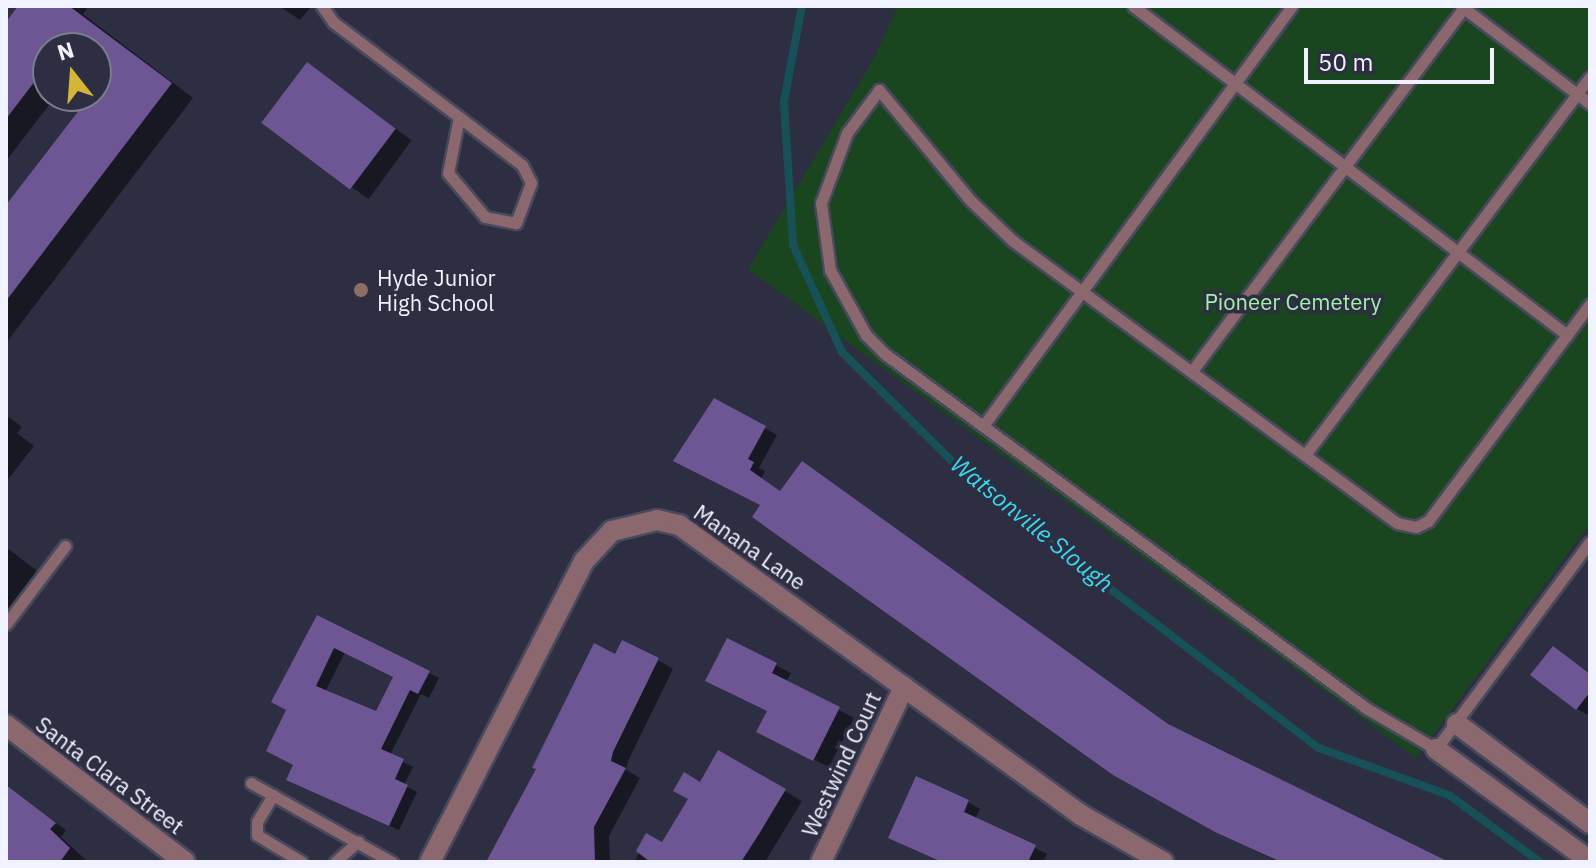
<!DOCTYPE html>
<style>
body{margin:0}
#map{position:relative;width:1596px;height:868px;overflow:hidden;background:#2d2e41;font-family:"IBM Plex Sans",sans-serif}
div>[style]{position:absolute}
[style*='--x']{left:calc(var(--x)*1px);top:calc(var(--y)*1px);width:calc(var(--w)*1px);rotate:calc(var(--a)*1deg)}
.green>*{inset:0;background:#19461e}
.shadow>*{inset:0;background:#0007;transform-origin:0 0}
.stream>*{height:8px;margin:-4px;padding:0 4px;transform-origin:4px;border-radius:4px;background:#165158}
.building>*{inset:0;background:#6c5694;transform-origin:0 0}
.roads{filter:drop-shadow(2px 0 #48495c) drop-shadow(-2px 0 #48495c) drop-shadow(0 2px #48495c) drop-shadow(0 -2px #48495c)}
.lane>*{height:11px;margin:-5.5px;padding:0 5.5px;transform-origin:5.5px;border-radius:5.5px;background:#8b686e}
.street>*{height:20px;margin:-10px;padding:0 10px;transform-origin:10px;border-radius:10px;background:#8b686e}
.dots>*{width:22px;height:22px;translate:-50% -50%;box-sizing:border-box;border:4px solid #2d2e41;border-radius:50%}
span{translate:-50% -50%;white-space:nowrap;text-align:center;line-height:1.15;-webkit-text-stroke:7px #2d2e41;paint-order:stroke}
.poi-label{font-size:22px;color:#f1f2ff}
.left{translate:0 -50%;text-align:left}
.park-label{font-size:22px;color:#a2f2a6}
.street-label{font-size:22px;color:#f1f2ff}
.water-label{font-size:24px;color:#35daec;font-style:italic}
.frame{position:absolute;inset:0;border:8px solid #f1f2ff;pointer-events:none}
.north{position:absolute;left:32px;top:32px;width:80px;height:80px;box-sizing:border-box;background:#2d2e41;border:2px solid #7b7c8d;border-radius:50%;rotate:343deg;font-size:22px;font-weight:700;line-height:32px;text-align:center;color:#f1f2ff}
.north::after{content:'';display:block;margin:auto;width:28px;height:36px;background:#d3b635;clip-path:polygon(50% 0,100% 100%,50% 72%,0 100%)}
.scale{position:absolute;left:1304px;top:48px;width:190px;height:36px;box-sizing:border-box;border:4px solid #f1f2ff;border-top:0;padding-left:10px;font-size:24px;line-height:28px;white-space:nowrap;color:#f1f2ff;-webkit-text-stroke:6px #2d2e41;paint-order:stroke}
</style>
<div id="map">
<div class="green">
<i style="clip-path:polygon(898px 6px,1590px 6px,1590px 524px,1416px 758px,748px 269px,873px 60px)"></i>
</div>
<div class="shadow">
<i style="clip-path:polygon(20px 6px,89px 6px,83px 14px,193px 98px,6px 343px,6px 208px,114px 68px,96px 55px,96px 48px,48px 48px,48px 96px,56px 96px,6px 161px,6px 25px)"></i>
<i style="clip-path:polygon(279px 6px,312px 6px,300px 20px)"></i>
<i style="left:308px;top:65px;width:128px;height:73px;rotate:36deg"></i>
<i style="clip-path:polygon(715px 401px,777px 435px,759px 468px,765px 471px,761px 479px,781px 492px,1175px 730px,1445px 862px,1279px 862px,1229px 838px,763px 505px)"></i>
<i style="clip-path:polygon(6px 415px,22px 427px,17px 433px,34px 446px,6px 482px)"></i>
<i style="clip-path:polygon(6px 547px,37px 571px,6px 613px)"></i>
<i style="clip-path:polygon(evenodd,318px 617px,439px 678px,429px 698px,421px 694px,390px 755px,413px 767px,404px 785px,417px 792px,399px 830px,298px 785px,288px 709px,318px 617px,345px 652px,396px 677px,377px 714px,325px 692px,345px 652px)"></i>
<i style="clip-path:polygon(727px 640px,791px 673px,786px 682px,854px 718px,829px 767px,774px 740px,769px 711px)"></i>
<i style="clip-path:polygon(1554px 648px,1590px 674px,1588px 715px,1577px 709px)"></i>
<i style="clip-path:polygon(658px 660px,673px 669px,628px 761px,626px 770px,640px 778px,609px 836px,610px 862px,488px 862px)"></i>
<i style="clip-path:polygon(719px 752px,802px 801px,765px 862px,635px 862px,647px 835px,663px 845px)"></i>
<i style="clip-path:polygon(9px 789px,66px 830px,61px 837px,88px 862px,6px 862px)"></i>
<i style="clip-path:polygon(968px 802px,980px 809px,975px 819px,1047px 854px,1043px 862px,943px 862px)"></i>
</div>
<div class="stream">
<i style="--x:802;--y:6;--w:97;--a:100.7"></i>
<i style="--x:784;--y:101;--w:144;--a:86.4"></i>
<i style="--x:793;--y:245;--w:118;--a:65.4"></i>
<i style="--x:842;--y:352;--w:196;--a:44.8"></i>
<i style="--x:981;--y:490;--w:425;--a:37.4"></i>
<i style="--x:1319;--y:748;--w:138;--a:19.9"></i>
<i style="--x:1449;--y:795;--w:113;--a:36.4"></i>
</div>
<div class="building">
<i style="clip-path:polygon(18px 6px,69px 6px,172px 83px,6px 301px,6px 205px,90px 96px,96px 96px,111px 69px,96px 57px,96px 48px,84px 48px,69px 37px,61px 48px,48px 48px,48px 64px,6px 119px,6px 22px)"></i>
<i style="left:307px;top:62px;width:111px;height:76px;rotate:37deg"></i>
<i style="clip-path:polygon(714px 398px,766px 426px,748px 459px,754px 462px,750px 470px,780px 491px,802px 461px,1168px 724px,1449px 862px,1281px 862px,1215px 832px,1113px 775px,752px 517px,760px 505px,673px 461px)"></i>
<i style="clip-path:polygon(evenodd,317px 615px,430px 671px,418px 694px,410px 690px,381px 749px,404px 759px,395px 779px,408px 785px,389px 826px,286px 780px,293px 765px,266px 751px,286px 710px,271px 702px,317px 615px,334px 648px,393px 677px,376px 711px,316px 686px,334px 648px)"></i>
<i style="clip-path:polygon(727px 638px,777px 663px,772px 673px,840px 707px,813px 761px,756px 732px,767px 711px,705px 681px)"></i>
<i style="clip-path:polygon(622px 640px,659px 658px,613px 752px,611px 761px,626px 768px,594px 827px,595px 862px,486px 862px,536px 769px,532px 768px,594px 643px,615px 654px)"></i>
<i style="clip-path:polygon(1553px 646px,1590px 674px,1590px 692px,1576px 710px,1530px 675px)"></i>
<i style="clip-path:polygon(718px 750px,786px 789px,759px 834px,741px 862px,650px 862px,636px 851px,646px 833px,662px 842px,688px 799px,673px 791px,684px 772px,700px 782px)"></i>
<i style="clip-path:polygon(916px 776px,969px 800px,964px 812px,1036px 845px,1028px 862px,942px 862px,888px 838px)"></i>
<i style="clip-path:polygon(6px 785px,56px 823px,50px 829px,70px 848px,60px 862px,6px 862px)"></i>
</div>
<div class="roads">
<div class="lane">
<i style="--x:322;--y:6;--w:19;--a:55"></i>
<i style="--x:333;--y:22;--w:158;--a:37"></i>
<i style="--x:459;--y:117;--w:79;--a:37.3"></i>
<i style="--x:522;--y:165;--w:20;--a:63"></i>
<i style="--x:531;--y:183;--w:43;--a:110.6"></i>
<i style="--x:516;--y:223;--w:32;--a:-169"></i>
<i style="--x:485;--y:217;--w:57;--a:-130.1"></i>
<i style="--x:448;--y:173;--w:57;--a:-78.9"></i>
<i style="--x:1133;--y:6;--w:545;--a:37.16"></i>
<i style="--x:1461;--y:6;--w:162;--a:37.2"></i>
<i style="--x:1590;--y:304;--w:271;--a:126.7"></i>
<i style="--x:1428;--y:521;--w:13;--a:153"></i>
<i style="--x:1416;--y:527;--w:19;--a:-168"></i>
<i style="--x:1397;--y:523;--w:476;--a:-143.7"></i>
<i style="--x:1013;--y:241;--w:59;--a:-136.4"></i>
<i style="--x:970;--y:200;--w:143;--a:-129.6"></i>
<i style="--x:879;--y:90;--w:54;--a:126.7"></i>
<i style="--x:847;--y:133;--w:75;--a:110.4"></i>
<i style="--x:821;--y:203;--w:68;--a:82.3"></i>
<i style="--x:830;--y:270;--w:74;--a:61"></i>
<i style="--x:866;--y:335;--w:27;--a:45"></i>
<i style="--x:885;--y:354;--w:597;--a:36.35"></i>
<i style="--x:1366;--y:708;--w:81;--a:30.4"></i>
<i style="--x:1436;--y:749;--w:258;--a:-53.4"></i>
<i style="--x:1192;--y:371;--w:456;--a:-53.2"></i>
<i style="--x:983;--y:426;--w:521;--a:-53.66"></i>
<i style="--x:1305;--y:455;--w:473;--a:-53"></i>
<i style="--x:6;--y:624;--w:98;--a:-52.9"></i>
<i style="--x:251;--y:783;--w:162;--a:29.3"></i>
<i style="--x:273;--y:795;--w:31;--a:121"></i>
<i style="--x:257;--y:822;--w:13;--a:90"></i>
<i style="--x:257;--y:835;--w:52;--a:31"></i>
<i style="--x:335;--y:862;--w:31;--a:-42"></i>
</div>
<div class="street">
<i style="--x:1457;--y:724;--w:166;--a:36.7"></i>
<i style="--x:6;--y:725;--w:225;--a:37.4"></i>
<i style="--x:1436;--y:749;--w:190;--a:36"></i>
<i style="--x:430;--y:862;--w:338;--a:-62.9"></i>
<i style="--x:584;--y:561;--w:41;--a:-47"></i>
<i style="--x:612;--y:531;--w:46;--a:-13.7"></i>
<i style="--x:657;--y:520;--w:23;--a:13"></i>
<i style="--x:679;--y:525;--w:496;--a:35.8"></i>
<i style="--x:1081;--y:815;--w:95;--a:29.8"></i>
<i style="--x:821;--y:862;--w:194;--a:-64.6"></i>
</div>
</div>
<div class="dots">
<i style="left:361px;top:290px;background:#8d6e63"></i>
</div>
<div class="poi-label">
<span class="left" style="left:377px;top:290px">Hyde Junior<br>High School</span>
</div>
<div class="park-label">
<span style="left:1293px;top:302px">Pioneer Cemetery</span>
</div>
<div class="street-label">
<span style="left:750px;top:547px;rotate:35deg">Manana Lane</span>
<span style="left:841px;top:764px;rotate:-65deg">Westwind Court</span>
<span style="left:110px;top:775px;rotate:37deg">Santa Clara Street</span>
</div>
<div class="water-label">
<span style="left:1032px;top:524px;rotate:39deg">Watsonville Slough</span>
</div>
<div class="frame"></div>
<div class="north">N</div>
<div class="scale">50 m</div>
</div>
